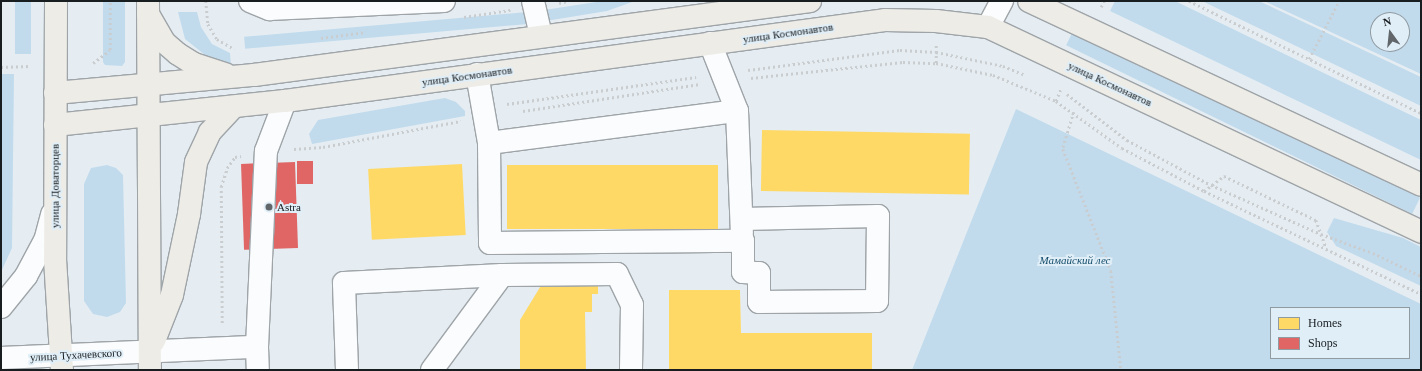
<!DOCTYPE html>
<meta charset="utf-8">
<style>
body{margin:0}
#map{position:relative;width:1422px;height:371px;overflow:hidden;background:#e5edf2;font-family:"Times New Roman",serif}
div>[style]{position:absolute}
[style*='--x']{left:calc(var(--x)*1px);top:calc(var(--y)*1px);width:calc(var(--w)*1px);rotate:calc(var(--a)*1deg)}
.green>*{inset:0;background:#c1dbed;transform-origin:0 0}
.homes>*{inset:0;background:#ffd966;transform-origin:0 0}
.shops>*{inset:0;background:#e06666;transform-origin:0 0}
.path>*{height:2.5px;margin-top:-1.25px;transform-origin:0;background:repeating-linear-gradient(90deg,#cacdcf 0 2px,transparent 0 5px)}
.roads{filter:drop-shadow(1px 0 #9ea4a8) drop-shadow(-1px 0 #9ea4a8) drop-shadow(0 1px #9ea4a8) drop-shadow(0 -1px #9ea4a8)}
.minor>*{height:22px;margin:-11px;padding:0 11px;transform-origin:11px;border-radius:11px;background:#fbfcfd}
.major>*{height:22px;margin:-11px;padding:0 11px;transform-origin:11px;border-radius:11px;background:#eeece7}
.dots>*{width:11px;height:11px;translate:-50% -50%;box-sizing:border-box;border:2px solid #e0eef7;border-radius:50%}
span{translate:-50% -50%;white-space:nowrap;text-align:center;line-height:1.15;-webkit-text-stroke:4px #e0eef7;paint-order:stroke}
.street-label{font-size:11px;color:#181d20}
.poi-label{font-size:11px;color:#181d20}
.left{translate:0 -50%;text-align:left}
.park-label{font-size:11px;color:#134c6b;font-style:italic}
.frame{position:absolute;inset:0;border:2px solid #181d20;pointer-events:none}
.legend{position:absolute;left:1270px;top:307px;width:140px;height:52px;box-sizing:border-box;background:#e0eef7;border:1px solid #909aa1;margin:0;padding:5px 7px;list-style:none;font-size:12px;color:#181d20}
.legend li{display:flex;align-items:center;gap:8px;height:20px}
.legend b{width:20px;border:1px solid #909aa1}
.north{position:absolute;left:1370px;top:12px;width:40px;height:40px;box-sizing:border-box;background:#e0eef7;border:1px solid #909aa1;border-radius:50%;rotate:345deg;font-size:11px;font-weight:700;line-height:16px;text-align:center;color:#181d20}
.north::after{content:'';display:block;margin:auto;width:14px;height:18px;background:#60666a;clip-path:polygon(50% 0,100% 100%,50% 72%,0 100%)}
</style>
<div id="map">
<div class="green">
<i style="left:15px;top:1px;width:16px;height:53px"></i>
<i style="clip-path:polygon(103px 1px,125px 1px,125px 62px,122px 66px,105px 65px,103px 62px)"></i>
<i style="clip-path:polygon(603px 1px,635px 1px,607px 11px,546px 21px,544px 10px)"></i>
<i style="clip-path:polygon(1115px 1px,1175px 1px,1421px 120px,1421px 160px,1110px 11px)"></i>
<i style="clip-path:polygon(1202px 1px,1259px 1px,1421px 77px,1421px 106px)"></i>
<i style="clip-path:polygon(evenodd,1264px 1px,1421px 1px,1421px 74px,1264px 1px,1378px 20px,1402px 20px,1402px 44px,1378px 44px,1378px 20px)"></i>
<i style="clip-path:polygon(178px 12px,197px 12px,201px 27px,212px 44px,230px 53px,231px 66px,215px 63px,185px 39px)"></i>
<i style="left:527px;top:12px;width:12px;height:284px;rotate:85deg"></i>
<i style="left:1074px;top:29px;width:385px;height:18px;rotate:26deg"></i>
<i style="clip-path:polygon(1px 74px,14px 74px,12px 248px,1px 272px)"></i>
<i style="clip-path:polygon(445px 98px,456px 102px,465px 111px,465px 116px,312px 144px,309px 134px,318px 120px)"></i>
<i style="clip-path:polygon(evenodd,1016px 109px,1421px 304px,1421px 370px,912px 370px,1016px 109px,1271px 308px,1409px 308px,1409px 358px,1271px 358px,1271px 308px)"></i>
<i style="clip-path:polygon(107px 165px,116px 168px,123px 175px,126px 303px,120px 312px,107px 317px,93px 314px,84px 301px,84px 184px,91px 168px)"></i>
<i style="clip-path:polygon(1334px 218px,1403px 238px,1421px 247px,1421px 286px,1336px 246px,1327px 232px)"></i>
</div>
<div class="homes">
<i style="left:762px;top:130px;width:208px;height:61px;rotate:1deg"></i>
<i style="left:462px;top:164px;width:71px;height:94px;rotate:87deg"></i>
<i style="left:718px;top:165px;width:64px;height:211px;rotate:90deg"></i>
<i style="clip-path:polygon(598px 283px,598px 294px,592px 294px,592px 312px,585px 312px,586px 370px,520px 370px,520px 320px,542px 284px)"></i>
<i style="clip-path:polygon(669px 290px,740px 290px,741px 333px,872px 333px,872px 370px,669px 370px)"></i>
</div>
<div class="shops">
<i style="left:297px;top:161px;width:16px;height:23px"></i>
<i style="left:295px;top:162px;width:86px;height:54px;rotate:88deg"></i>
</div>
<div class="path">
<i style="--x:172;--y:1;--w:36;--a:0"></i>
<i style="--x:206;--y:1;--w:23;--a:85"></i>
<i style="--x:208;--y:24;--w:17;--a:59"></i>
<i style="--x:217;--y:39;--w:20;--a:30"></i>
<i style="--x:1189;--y:1;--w:258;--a:25.8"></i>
<i style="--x:559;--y:3;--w:9;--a:-13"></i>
<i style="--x:1101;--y:7;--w:7;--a:-63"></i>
<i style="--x:464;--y:17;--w:47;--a:-8.7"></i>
<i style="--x:321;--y:38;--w:45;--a:-7.6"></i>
<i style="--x:1309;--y:59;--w:65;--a:-62.7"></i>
<i style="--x:93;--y:63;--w:21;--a:-37"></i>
<i style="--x:110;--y:50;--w:49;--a:-90"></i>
<i style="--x:936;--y:63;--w:18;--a:-90"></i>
<i style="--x:1;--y:67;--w:29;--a:-2"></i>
<i style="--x:748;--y:70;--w:153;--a:-7.5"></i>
<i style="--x:900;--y:50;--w:36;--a:3"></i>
<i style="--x:936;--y:52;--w:68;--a:11.8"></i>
<i style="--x:1003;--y:66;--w:24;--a:22"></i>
<i style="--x:751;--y:78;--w:153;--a:-6"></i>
<i style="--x:903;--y:62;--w:33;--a:2"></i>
<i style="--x:936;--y:63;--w:58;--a:11.9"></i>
<i style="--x:993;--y:75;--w:68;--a:22.4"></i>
<i style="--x:1056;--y:101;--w:14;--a:-69"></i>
<i style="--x:1067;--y:94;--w:76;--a:37.5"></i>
<i style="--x:1127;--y:140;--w:95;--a:28.2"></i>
<i style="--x:1211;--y:185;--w:120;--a:24"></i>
<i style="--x:1321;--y:234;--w:55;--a:20.1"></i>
<i style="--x:1373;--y:253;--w:53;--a:25.6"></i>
<i style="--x:1056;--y:101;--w:81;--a:35.5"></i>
<i style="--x:1122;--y:148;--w:93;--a:27.7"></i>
<i style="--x:1204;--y:191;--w:240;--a:25.4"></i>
<i style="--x:507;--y:104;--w:191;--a:-8.1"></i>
<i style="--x:523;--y:111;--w:179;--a:-8.7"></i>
<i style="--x:1074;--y:112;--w:39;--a:107"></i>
<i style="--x:1063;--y:149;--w:131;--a:68.5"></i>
<i style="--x:1111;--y:271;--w:100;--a:84.2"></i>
<i style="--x:294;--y:149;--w:29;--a:-4"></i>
<i style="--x:323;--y:147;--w:140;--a:-10.7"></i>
<i style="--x:1204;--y:191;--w:25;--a:-37"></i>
<i style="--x:1224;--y:176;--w:102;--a:25.6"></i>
<i style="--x:1316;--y:220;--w:30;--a:70"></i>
<i style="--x:222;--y:323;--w:136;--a:-90.4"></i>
<i style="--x:221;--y:187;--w:20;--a:-72"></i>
<i style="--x:227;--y:168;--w:14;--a:-54"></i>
<i style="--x:235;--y:157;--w:6;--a:-9"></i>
</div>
<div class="roads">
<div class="minor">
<i style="--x:250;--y:1;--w:21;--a:23"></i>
<i style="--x:269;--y:9;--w:175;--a:-2.6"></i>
<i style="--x:533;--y:1;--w:36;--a:77"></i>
<i style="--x:988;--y:27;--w:30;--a:-62"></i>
<i style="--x:710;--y:43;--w:73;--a:68.3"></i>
<i style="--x:737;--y:111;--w:122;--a:87.7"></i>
<i style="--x:477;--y:74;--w:70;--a:80.1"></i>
<i style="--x:489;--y:143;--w:250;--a:-7.4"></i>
<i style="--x:489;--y:143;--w:100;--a:89.4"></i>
<i style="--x:490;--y:243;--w:253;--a:-0.5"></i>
<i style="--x:743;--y:241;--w:31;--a:90"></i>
<i style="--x:743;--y:272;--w:16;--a:4"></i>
<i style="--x:759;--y:273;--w:29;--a:90"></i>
<i style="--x:759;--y:302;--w:118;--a:-0.5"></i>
<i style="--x:877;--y:301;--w:85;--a:-89.3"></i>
<i style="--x:878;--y:216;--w:136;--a:178.7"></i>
<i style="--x:1;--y:307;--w:40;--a:-51"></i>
<i style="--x:26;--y:276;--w:40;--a:-62"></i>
<i style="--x:45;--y:241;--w:28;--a:-75"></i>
<i style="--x:257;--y:347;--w:23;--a:88"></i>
<i style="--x:1;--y:358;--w:256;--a:-2.5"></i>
<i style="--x:257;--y:347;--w:196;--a:-87.4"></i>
<i style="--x:266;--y:151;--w:53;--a:-69.2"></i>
<i style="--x:347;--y:370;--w:87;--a:-92"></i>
<i style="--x:344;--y:283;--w:158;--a:-2.9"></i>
<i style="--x:432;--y:370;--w:118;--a:-53.6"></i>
<i style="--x:502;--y:275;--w:115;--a:-0.5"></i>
<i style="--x:617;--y:274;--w:34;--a:64"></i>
<i style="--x:632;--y:305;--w:65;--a:90.9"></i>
</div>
<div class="major">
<i style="--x:56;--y:1;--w:258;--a:90.2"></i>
<i style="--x:55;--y:259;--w:111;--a:86.4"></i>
<i style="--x:148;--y:1;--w:369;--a:89.7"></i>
<i style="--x:1029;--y:1;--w:433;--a:25.1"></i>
<i style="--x:148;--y:14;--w:32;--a:60"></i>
<i style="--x:164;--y:42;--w:18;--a:41"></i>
<i style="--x:178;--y:54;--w:19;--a:32"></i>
<i style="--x:194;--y:64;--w:33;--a:18"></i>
<i style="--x:55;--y:93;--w:200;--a:-5.2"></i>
<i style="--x:254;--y:75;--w:561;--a:-7.58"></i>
<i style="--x:55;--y:125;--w:231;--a:-6"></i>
<i style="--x:285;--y:101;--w:605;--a:-7.69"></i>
<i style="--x:885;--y:20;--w:51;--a:1.1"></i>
<i style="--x:936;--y:21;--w:52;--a:6.6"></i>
<i style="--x:988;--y:27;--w:479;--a:25.3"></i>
<i style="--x:154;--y:341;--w:49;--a:-68.6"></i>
<i style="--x:172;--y:295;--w:83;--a:-78.1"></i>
<i style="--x:189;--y:214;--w:52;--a:-82.3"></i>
<i style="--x:196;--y:162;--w:33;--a:-65"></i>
<i style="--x:210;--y:132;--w:34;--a:-47"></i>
</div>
</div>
<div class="dots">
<i style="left:269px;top:207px;background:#60666a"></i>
</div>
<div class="street-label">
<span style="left:788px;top:33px;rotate:-8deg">улица Космонавтов</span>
<span style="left:467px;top:76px;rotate:-8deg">улица Космонавтов</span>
<span style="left:1110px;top:84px;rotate:25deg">улица Космонавтов</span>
<span style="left:55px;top:186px;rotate:-90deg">улица Доваторцев</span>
<span style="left:76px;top:355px;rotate:-3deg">улица Тухачевского</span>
</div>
<div class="poi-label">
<span class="left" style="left:277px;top:207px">Astra</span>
</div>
<div class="park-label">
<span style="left:1075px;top:260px">Мамайский лес</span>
</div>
<div class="frame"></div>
<ul class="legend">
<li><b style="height:11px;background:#ffd966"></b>Homes</li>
<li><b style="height:11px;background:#e06666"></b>Shops</li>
</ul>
<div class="north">N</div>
</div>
